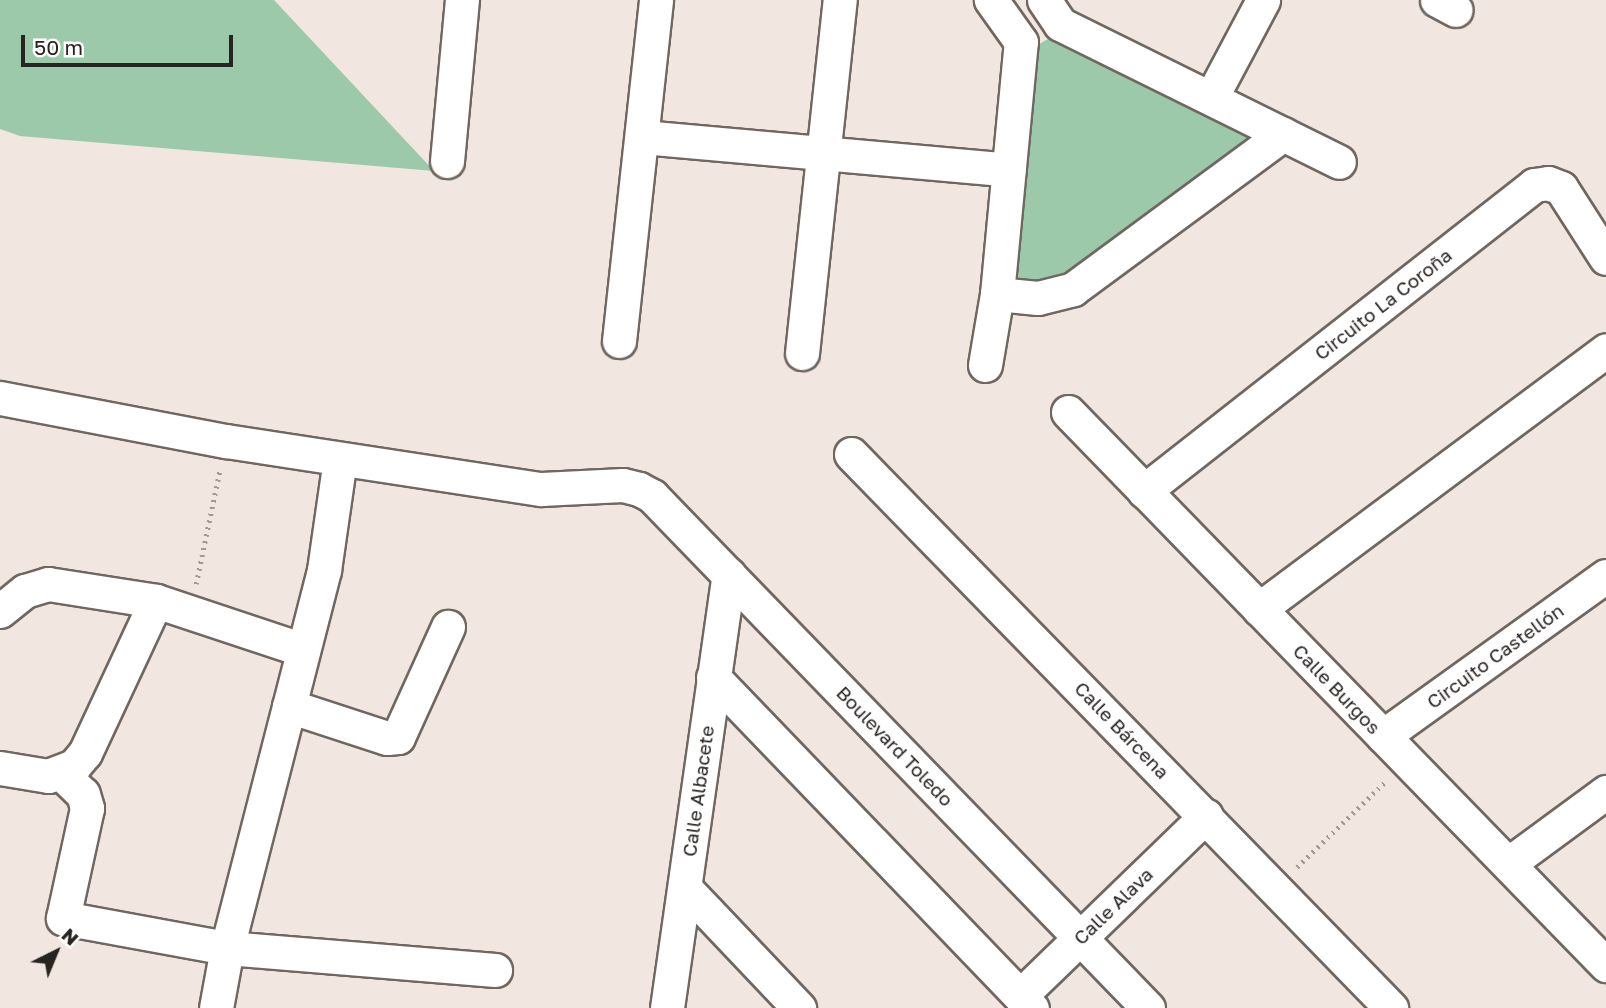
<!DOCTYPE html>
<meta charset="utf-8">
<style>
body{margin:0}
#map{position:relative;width:1606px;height:1008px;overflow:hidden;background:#f1e7e0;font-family:"Golos Text",sans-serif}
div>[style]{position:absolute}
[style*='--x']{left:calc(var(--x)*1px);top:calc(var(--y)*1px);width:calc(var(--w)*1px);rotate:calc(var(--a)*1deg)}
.green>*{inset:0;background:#9bc9a9}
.path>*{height:4.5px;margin-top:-2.25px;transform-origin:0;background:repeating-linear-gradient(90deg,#a19994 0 2px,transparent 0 7px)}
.roads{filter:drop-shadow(2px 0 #706761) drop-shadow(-2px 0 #706761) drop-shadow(0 2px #706761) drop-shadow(0 -2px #706761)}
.minor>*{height:33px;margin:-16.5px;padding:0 16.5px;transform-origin:16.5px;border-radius:16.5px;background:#fff}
span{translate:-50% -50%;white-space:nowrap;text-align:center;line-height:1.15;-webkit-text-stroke:5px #fff;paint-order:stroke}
.street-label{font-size:19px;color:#272321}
.north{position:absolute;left:21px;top:917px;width:70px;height:70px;-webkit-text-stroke:5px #fff;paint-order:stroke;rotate:43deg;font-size:19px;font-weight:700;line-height:28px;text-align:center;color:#272321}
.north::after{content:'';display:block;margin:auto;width:24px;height:32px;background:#272321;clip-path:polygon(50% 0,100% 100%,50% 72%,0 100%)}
.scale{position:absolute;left:21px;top:35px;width:212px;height:32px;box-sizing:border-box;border:4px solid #272321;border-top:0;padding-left:9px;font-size:21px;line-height:24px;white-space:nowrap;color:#272321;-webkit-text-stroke:5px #fff;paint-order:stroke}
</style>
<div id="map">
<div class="green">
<i style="clip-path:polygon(0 0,274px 0,434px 171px,20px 136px,0 129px)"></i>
<i style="clip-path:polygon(1060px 32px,1261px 138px,1060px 281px,1014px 286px,1029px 50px)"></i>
</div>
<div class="path">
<i style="--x:196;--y:584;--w:117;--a:-78.2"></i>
<i style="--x:1297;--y:867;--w:124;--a:-44"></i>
</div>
<div class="roads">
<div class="minor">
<i style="--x:1044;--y:0;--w:29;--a:56"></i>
<i style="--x:1060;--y:24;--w:311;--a:26.3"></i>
<i style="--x:1437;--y:0;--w:21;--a:28"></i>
<i style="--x:1211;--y:98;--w:111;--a:-62"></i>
<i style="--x:642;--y:137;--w:368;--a:5.1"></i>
<i style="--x:447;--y:161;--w:162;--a:-84.7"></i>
<i style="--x:997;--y:294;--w:41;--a:5.6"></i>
<i style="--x:1038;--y:298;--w:36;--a:-14"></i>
<i style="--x:1073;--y:289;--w:261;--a:-36.4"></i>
<i style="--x:619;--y:341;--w:343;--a:-83.8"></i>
<i style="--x:802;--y:353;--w:355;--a:-83.9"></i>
<i style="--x:985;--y:365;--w:72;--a:-80.4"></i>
<i style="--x:997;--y:294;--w:253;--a:-84.6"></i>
<i style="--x:1021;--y:42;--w:52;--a:-125.5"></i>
<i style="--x:0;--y:398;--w:230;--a:10.8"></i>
<i style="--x:226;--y:441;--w:319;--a:8.7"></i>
<i style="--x:541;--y:489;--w:82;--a:-2.8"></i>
<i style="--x:623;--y:485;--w:16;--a:14"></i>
<i style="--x:639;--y:489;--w:15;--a:28"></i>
<i style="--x:652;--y:496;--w:713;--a:45.91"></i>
<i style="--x:1068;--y:412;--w:772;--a:45.79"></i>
<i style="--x:851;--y:454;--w:774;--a:45.73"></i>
<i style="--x:1144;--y:491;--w:496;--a:-38.1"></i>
<i style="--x:1534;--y:185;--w:14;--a:-8"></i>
<i style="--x:1548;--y:183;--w:14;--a:21"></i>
<i style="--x:1561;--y:188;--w:83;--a:57.3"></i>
<i style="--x:1259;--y:609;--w:433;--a:-36.7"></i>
<i style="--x:0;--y:611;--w:32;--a:-39"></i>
<i style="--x:25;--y:591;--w:24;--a:-17"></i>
<i style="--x:48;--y:584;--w:109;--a:8.9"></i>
<i style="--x:156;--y:601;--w:155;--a:18.4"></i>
<i style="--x:713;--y:677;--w:460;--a:46.1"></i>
<i style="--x:289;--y:706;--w:103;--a:18.1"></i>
<i style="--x:387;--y:738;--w:11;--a:-5"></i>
<i style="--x:398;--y:737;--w:121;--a:-65.6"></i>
<i style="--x:1383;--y:736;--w:274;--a:-35.7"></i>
<i style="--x:0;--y:768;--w:49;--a:9.5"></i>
<i style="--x:48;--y:776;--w:28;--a:-21"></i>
<i style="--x:74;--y:766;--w:17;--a:-50"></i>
<i style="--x:85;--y:753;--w:168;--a:-65"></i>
<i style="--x:61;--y:773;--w:30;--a:44"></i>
<i style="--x:83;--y:794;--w:15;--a:74"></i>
<i style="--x:87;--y:808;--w:113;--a:102.3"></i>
<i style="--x:63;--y:918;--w:167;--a:10.4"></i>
<i style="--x:227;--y:948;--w:269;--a:4.7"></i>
<i style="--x:1508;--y:864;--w:122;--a:-36.3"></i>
<i style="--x:685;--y:888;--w:166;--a:46.5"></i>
<i style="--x:1020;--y:996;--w:259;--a:-44.1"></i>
<i style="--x:216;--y:1008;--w:61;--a:-79.6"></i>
<i style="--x:227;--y:948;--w:390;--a:-75.6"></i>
<i style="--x:324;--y:570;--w:112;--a:-81.8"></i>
<i style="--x:667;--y:1008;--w:438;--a:-81.9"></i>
</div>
</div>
<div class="street-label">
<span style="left:1383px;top:304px;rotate:-38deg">Circuito La Coroña</span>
<span style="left:1495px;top:656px;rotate:-36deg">Circuito Castellón</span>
<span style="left:1337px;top:689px;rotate:46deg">Calle Burgos</span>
<span style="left:1122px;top:730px;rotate:46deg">Calle Bárcena</span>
<span style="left:895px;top:746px;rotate:46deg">Boulevard Toledo</span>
<span style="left:698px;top:791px;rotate:-82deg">Calle Albacete</span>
<span style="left:1113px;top:906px;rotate:-44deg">Calle Alava</span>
</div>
<div class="north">N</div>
<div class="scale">50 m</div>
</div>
